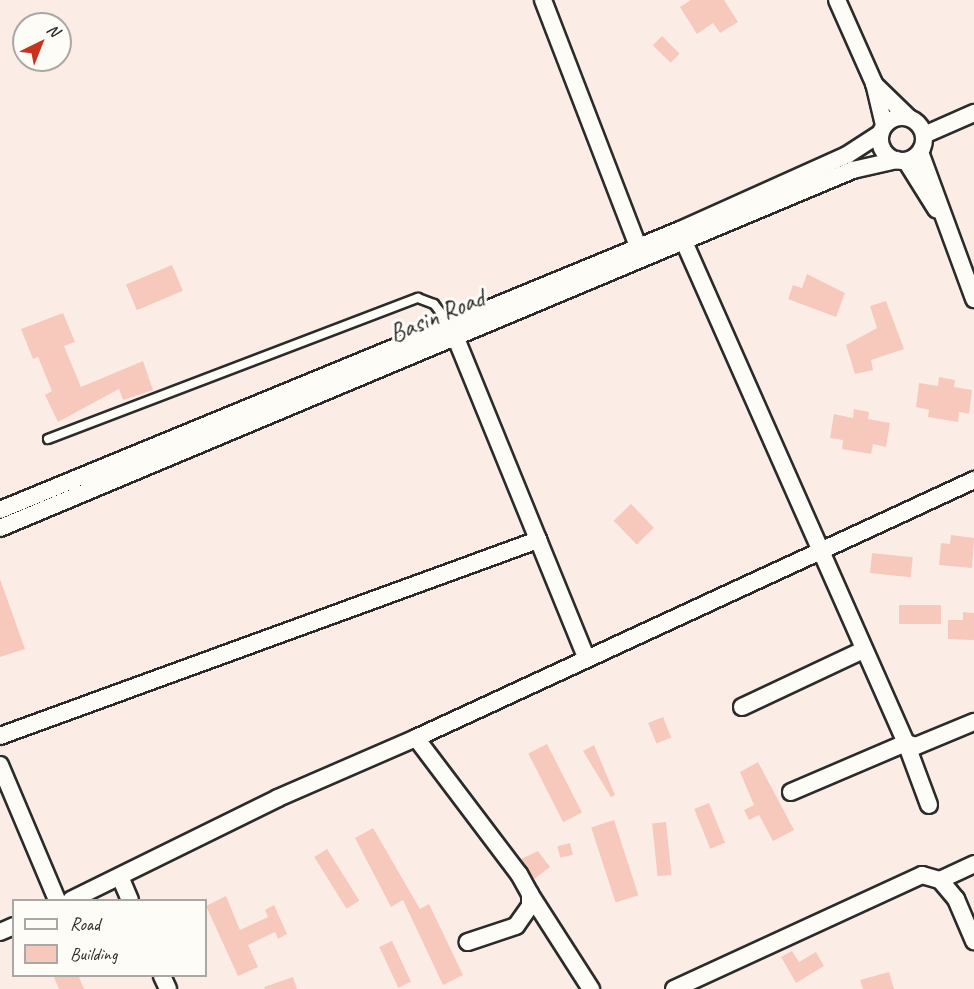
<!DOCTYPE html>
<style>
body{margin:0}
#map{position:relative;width:974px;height:989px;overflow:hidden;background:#fbede5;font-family:Caveat,sans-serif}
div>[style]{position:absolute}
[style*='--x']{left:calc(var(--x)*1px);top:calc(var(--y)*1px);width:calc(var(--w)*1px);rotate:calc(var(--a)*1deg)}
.building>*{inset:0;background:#f7c9bc;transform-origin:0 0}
.roads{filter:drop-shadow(2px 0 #2b2b2b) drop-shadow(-2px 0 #2b2b2b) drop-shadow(0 2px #2b2b2b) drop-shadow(0 -2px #2b2b2b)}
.service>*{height:8px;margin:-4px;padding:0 4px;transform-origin:4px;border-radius:4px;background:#fdfcf7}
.minor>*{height:16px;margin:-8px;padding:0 8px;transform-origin:8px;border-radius:8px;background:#fdfcf7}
.minor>.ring{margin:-8px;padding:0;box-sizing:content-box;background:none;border:16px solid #fdfcf7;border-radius:50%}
span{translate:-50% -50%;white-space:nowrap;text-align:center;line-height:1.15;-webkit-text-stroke:6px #fdfcf7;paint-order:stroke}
.street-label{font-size:26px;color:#2b2b2b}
.legend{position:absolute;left:12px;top:899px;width:195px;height:78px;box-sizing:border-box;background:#fdfcf7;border:2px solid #a9a8a5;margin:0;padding:8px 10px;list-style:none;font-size:18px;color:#2b2b2b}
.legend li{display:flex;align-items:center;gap:12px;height:30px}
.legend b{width:30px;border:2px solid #a9a8a5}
.north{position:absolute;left:12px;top:12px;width:60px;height:60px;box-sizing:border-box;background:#fdfcf7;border:2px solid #a9a8a5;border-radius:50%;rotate:43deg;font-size:16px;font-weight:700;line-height:24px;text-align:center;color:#2b2b2b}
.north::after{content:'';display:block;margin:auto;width:21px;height:27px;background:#c8321e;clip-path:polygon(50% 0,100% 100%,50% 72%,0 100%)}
</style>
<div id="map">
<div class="building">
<i style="clip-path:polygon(691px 0,724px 0,738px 22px,720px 33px,713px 23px,697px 34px,680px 7px)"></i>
<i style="left:662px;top:36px;width:25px;height:13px;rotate:45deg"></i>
<i style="left:172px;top:265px;width:28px;height:50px;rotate:67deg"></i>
<i style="clip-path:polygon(807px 274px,845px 293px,836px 317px,788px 299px,793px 285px,802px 288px)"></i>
<i style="clip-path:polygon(886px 301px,904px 349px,871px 360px,873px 370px,855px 374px,846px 345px,877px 328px,870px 306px)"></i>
<i style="clip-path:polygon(63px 313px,75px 342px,64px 346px,81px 387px,143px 361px,153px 390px,123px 400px,119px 389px,58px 422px,45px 395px,52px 391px,38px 357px,33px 359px,21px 329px)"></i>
<i style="clip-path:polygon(939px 377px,955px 380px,954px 387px,972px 390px,969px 414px,959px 412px,958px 422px,928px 417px,929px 410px,916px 407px,919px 383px,938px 386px)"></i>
<i style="clip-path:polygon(854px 409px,869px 412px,868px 419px,890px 423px,886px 447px,873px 444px,871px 454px,842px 449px,843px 440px,830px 438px,834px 414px,853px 418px)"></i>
<i style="left:631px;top:504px;width:33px;height:24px;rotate:46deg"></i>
<i style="clip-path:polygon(951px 535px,974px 538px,972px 568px,939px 565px,941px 543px,950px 544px)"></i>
<i style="left:872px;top:553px;width:41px;height:20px;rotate:6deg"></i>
<i style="clip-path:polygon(0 579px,25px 649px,0 657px)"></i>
<i style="left:899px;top:605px;width:42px;height:19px"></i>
<i style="clip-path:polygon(963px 612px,974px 613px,974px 640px,948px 639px,948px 620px,963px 620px)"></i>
<i style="left:663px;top:717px;width:22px;height:16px;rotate:68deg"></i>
<i style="left:547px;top:744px;width:77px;height:21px;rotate:63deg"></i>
<i style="clip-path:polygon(594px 745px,615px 795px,611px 797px,583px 751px)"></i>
<i style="clip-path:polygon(758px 762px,794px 830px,773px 841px,759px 815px,749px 820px,744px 810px,754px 805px,740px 772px)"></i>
<i style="left:709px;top:803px;width:43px;height:16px;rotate:68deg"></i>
<i style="left:614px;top:820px;width:79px;height:24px;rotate:72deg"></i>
<i style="left:666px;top:822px;width:53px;height:14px;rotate:84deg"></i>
<i style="clip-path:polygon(373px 828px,420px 909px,429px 904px,463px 975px,443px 985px,403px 900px,391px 907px,355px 838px)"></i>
<i style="left:570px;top:843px;width:12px;height:13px;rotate:76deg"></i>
<i style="left:327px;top:849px;width:61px;height:15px;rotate:58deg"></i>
<i style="clip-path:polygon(538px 851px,550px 867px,534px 879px,521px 859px)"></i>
<i style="clip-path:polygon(226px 896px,240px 930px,268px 917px,265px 910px,274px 905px,287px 934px,278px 939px,275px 932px,248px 945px,258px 967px,238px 976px,206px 906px)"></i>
<i style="left:392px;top:941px;width:45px;height:14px;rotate:65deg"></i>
<i style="clip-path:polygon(792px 951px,799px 962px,816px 952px,824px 966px,796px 983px,781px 957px)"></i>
<i style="clip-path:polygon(889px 972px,894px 989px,863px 989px,860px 980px)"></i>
<i style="clip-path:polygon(53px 975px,78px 975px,84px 989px,59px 989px)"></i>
<i style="clip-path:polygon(293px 977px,297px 989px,265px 989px,264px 987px)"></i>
</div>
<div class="roads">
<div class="service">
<i style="--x:48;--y:439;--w:396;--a:-20.9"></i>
<i style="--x:418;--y:298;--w:17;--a:21"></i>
<i style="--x:434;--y:304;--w:24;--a:52"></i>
</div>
<div class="minor">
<i style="--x:543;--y:0;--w:264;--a:68.9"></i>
<i style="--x:837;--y:0;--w:91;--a:66"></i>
<i style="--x:874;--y:83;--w:43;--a:76.6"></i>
<i style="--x:874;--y:84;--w:47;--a:44.1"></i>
<i class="ring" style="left:880px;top:117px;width:28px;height:28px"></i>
<i style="--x:924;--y:135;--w:55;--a:-23.7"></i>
<i style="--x:920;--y:152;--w:157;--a:69.8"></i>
<i style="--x:906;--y:161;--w:57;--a:58"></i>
<i style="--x:685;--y:244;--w:546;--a:66.11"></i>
<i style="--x:906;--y:743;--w:66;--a:69.6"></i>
<i style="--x:455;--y:336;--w:347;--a:67.8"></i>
<i style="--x:0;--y:510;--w:735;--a:-22.38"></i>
<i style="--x:680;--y:230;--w:183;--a:-24.2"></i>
<i style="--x:847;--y:155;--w:40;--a:-32.9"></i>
<i style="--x:0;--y:528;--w:925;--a:-22.77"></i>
<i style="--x:853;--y:170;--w:45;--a:-12.8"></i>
<i style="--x:742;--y:707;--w:134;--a:-25.2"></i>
<i style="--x:0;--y:736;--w:573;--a:-20.02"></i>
<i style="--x:416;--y:738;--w:171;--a:52.9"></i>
<i style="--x:519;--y:874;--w:23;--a:61"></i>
<i style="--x:530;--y:894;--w:12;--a:90"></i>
<i style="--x:530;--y:906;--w:24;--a:125"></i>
<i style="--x:516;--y:926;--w:51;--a:161.6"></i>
<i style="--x:0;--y:765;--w:147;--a:67.1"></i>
<i style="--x:791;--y:792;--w:125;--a:-23.1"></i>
<i style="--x:906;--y:743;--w:10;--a:17"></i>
<i style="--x:916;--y:746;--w:63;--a:-22.5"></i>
<i style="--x:121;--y:879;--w:23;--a:67"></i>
<i style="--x:940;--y:880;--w:38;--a:-25"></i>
<i style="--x:530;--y:894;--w:113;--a:57.3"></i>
<i style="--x:71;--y:900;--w:231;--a:-26.2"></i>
<i style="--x:278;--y:798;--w:150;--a:-23.5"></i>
<i style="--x:416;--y:738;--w:615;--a:-24.81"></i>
<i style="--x:0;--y:932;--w:15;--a:-23"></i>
<i style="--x:162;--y:976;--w:14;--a:65"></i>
<i style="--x:674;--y:989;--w:273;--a:-24.7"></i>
<i style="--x:922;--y:875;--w:19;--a:16"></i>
<i style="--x:940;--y:880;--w:25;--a:50"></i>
<i style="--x:956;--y:899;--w:46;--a:66.8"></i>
</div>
</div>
<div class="street-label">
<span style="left:437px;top:316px;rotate:-23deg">Basin Road</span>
</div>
<ul class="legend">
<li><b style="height:8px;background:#fdfcf7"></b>Road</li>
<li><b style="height:16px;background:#f7c9bc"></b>Building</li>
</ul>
<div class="north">N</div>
</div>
